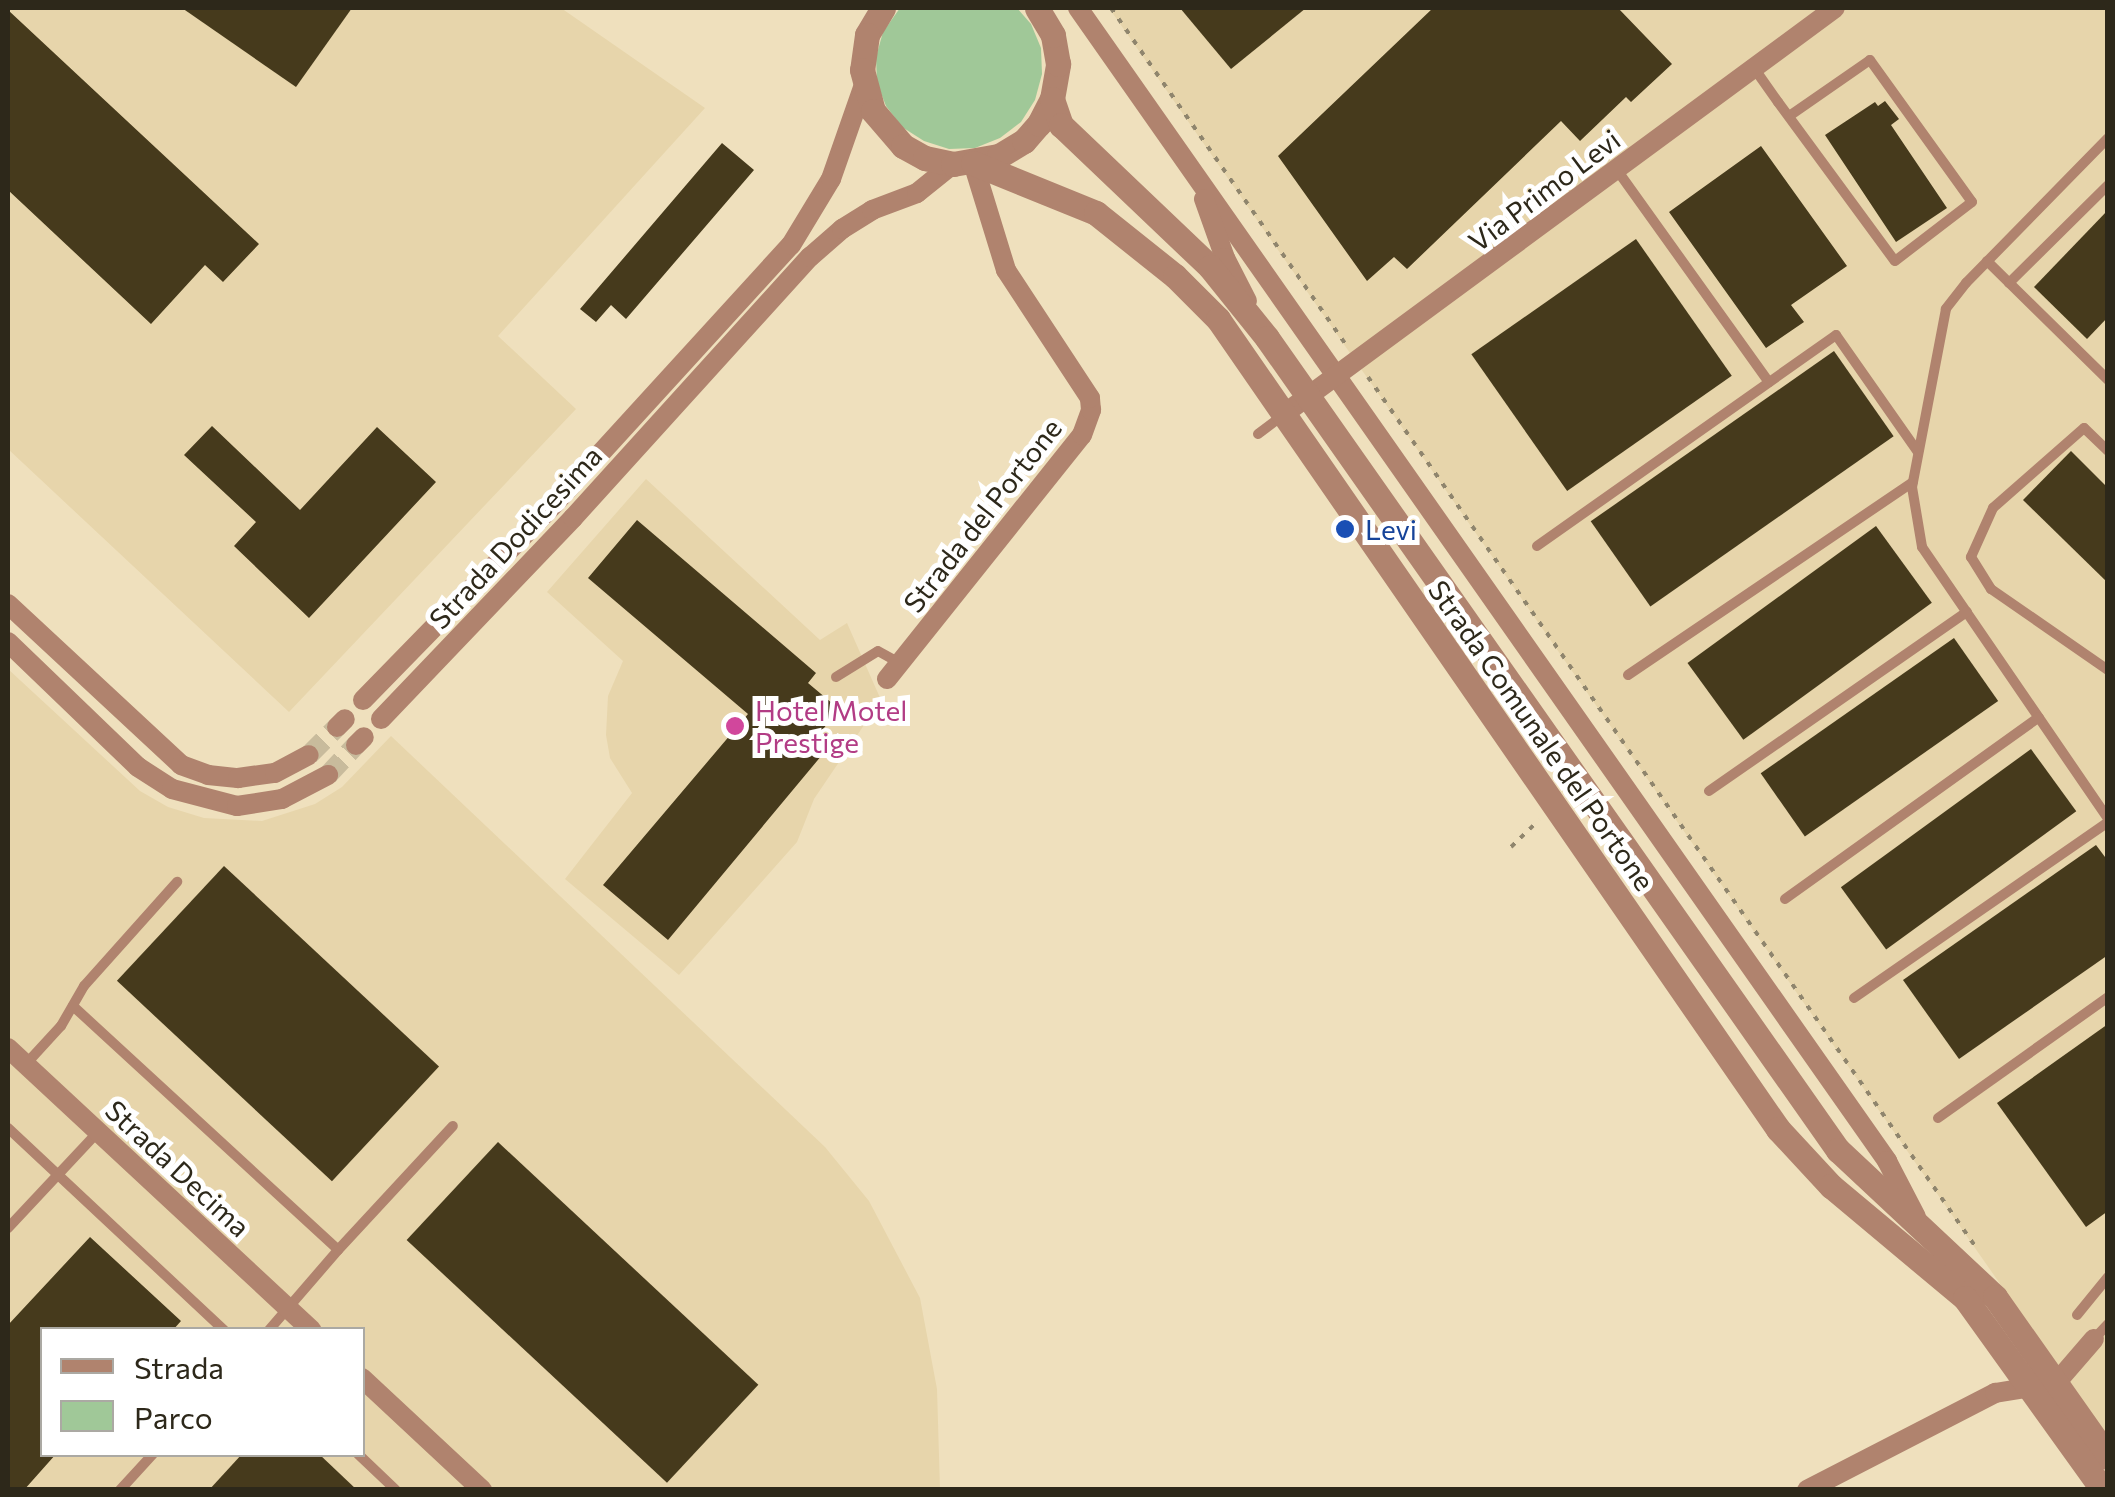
<!DOCTYPE html>
<style>
body{margin:0}
#map{position:relative;width:2115px;height:1497px;overflow:hidden;background:#efe0bd;font-family:Commissioner,sans-serif}
div>[style]{position:absolute}
[style*='--x']{left:calc(var(--x)*1px);top:calc(var(--y)*1px);width:calc(var(--w)*1px);rotate:calc(var(--a)*1deg)}
.built>*{inset:0;background:#e7d5ab}
.green>*{inset:0;background:#a0c898}
.building>*{inset:0;background:#463a1c;transform-origin:0 0}
.minor-tunnel>*{height:20px;margin-top:-10px;transform-origin:0;background:repeating-linear-gradient(90deg,#c8bb9c 0 20px,transparent 0 30px)}
.path>*{height:4px;margin-top:-2px;transform-origin:0;background:repeating-linear-gradient(90deg,#8f856d 0 5px,transparent 0 13px)}
.service>*{height:10px;margin:-5px;padding:0 5px;transform-origin:5px;border-radius:5px;background:#b0836e}
.minor>*{height:20px;margin:-10px;padding:0 10px;transform-origin:10px;border-radius:10px;background:#b0836e}
.tertiary>*{height:25px;margin:-12.5px;padding:0 12.5px;transform-origin:12.5px;border-radius:12.5px;background:#b0836e}
.dots>*{width:28px;height:28px;translate:-50% -50%;box-sizing:border-box;border:5px solid #fff;border-radius:50%}
span{translate:-50% -50%;white-space:nowrap;text-align:center;line-height:1.15;-webkit-text-stroke:10px #fff;paint-order:stroke}
.street-label{font-size:28px;color:#2d281a}
.transit-label{font-size:28px;color:#164399}
.left{translate:0 -50%;text-align:left}
.hotel-label{font-size:28px;color:#b23c85}
.frame{position:absolute;inset:0;border:10px solid #2d281a;pointer-events:none}
.legend{position:absolute;left:40px;top:1327px;width:325px;height:130px;box-sizing:border-box;background:#fff;border:2px solid #aba9a3;margin:0;padding:12px 18px;list-style:none;font-size:30px;color:#2d281a}
.legend li{display:flex;align-items:center;gap:20px;height:50px}
.legend b{width:50px;border:2px solid #aba9a3}
</style>
<div id="map">
<div class="built">
<i style="clip-path:polygon(8px 8px,561px 8px,705px 108px,498px 336px,576px 409px,289px 712px,8px 449px)"></i>
<i style="clip-path:polygon(1109px 8px,2107px 8px,2107px 1437px)"></i>
<i style="clip-path:polygon(646px 479px,820px 640px,847px 623px,881px 700px,814px 799px,797px 842px,679px 975px,565px 879px,632px 793px,610px 758px,606px 735px,608px 696px,623px 661px,547px 592px)"></i>
<i style="clip-path:polygon(evenodd,8px 669px,140px 791px,168px 807px,204px 818px,262px 821px,315px 804px,342px 787px,391px 736px,825px 1147px,869px 1201px,920px 1298px,937px 1389px,940px 1489px,8px 1489px,8px 669px,42px 1330px,362px 1330px,362px 1454px,42px 1454px,42px 1330px)"></i>
</div>
<div class="green">
<i style="clip-path:polygon(900px 8px,1017px 8px,1031px 24px,1041px 48px,1042px 74px,1035px 100px,1021px 122px,1000px 138px,975px 148px,949px 149px,924px 141px,902px 127px,886px 106px,877px 83px,876px 57px,883px 32px)"></i>
</div>
<div class="building">
<i style="clip-path:polygon(182px 8px,352px 8px,296px 87px)"></i>
<i style="clip-path:polygon(1180px 8px,1306px 8px,1231px 69px)"></i>
<i style="clip-path:polygon(1433px 8px,1618px 8px,1672px 64px,1631px 102px,1626px 97px,1580px 141px,1561px 121px,1407px 269px,1394px 257px,1367px 281px,1278px 156px)"></i>
<i style="clip-path:polygon(8px 10px,259px 244px,223px 282px,205px 265px,151px 324px,8px 190px)"></i>
<i style="clip-path:polygon(1885px 101px,1899px 119px,1891px 125px,1947px 208px,1896px 242px,1825px 135px,1875px 102px,1878px 106px)"></i>
<i style="clip-path:polygon(722px 143px,754px 170px,626px 319px,611px 305px,596px 322px,580px 309px)"></i>
<i style="clip-path:polygon(1761px 146px,1847px 266px,1791px 305px,1804px 322px,1766px 348px,1669px 212px)"></i>
<i style="clip-path:polygon(2108px 210px,2108px 317px,2087px 339px,2034px 287px)"></i>
<i style="left:1636px;top:239px;width:167px;height:201px;rotate:55deg"></i>
<i style="left:1834px;top:351px;width:104px;height:297px;rotate:55deg"></i>
<i style="clip-path:polygon(212px 426px,300px 510px,377px 427px,436px 482px,309px 618px,234px 546px,256px 522px,184px 455px)"></i>
<i style="clip-path:polygon(2071px 451px,2108px 488px,2108px 583px,2023px 500px)"></i>
<i style="clip-path:polygon(637px 520px,816px 673px,808px 683px,839px 709px,820px 733px,832px 743px,668px 940px,603px 885px,748px 714px,588px 578px)"></i>
<i style="left:1876px;top:526px;width:95px;height:233px;rotate:54deg"></i>
<i style="left:1954px;top:638px;width:77px;height:236px;rotate:55deg"></i>
<i style="left:2031px;top:749px;width:77px;height:235px;rotate:54deg"></i>
<i style="clip-path:polygon(2096px 845px,2108px 861px,2108px 955px,1959px 1059px,1903px 980px)"></i>
<i style="left:224px;top:866px;width:294px;height:157px;rotate:43deg"></i>
<i style="clip-path:polygon(2108px 1024px,2108px 1211px,2086px 1227px,1997px 1103px)"></i>
<i style="left:498px;top:1142px;width:356px;height:134px;rotate:43deg"></i>
<i style="clip-path:polygon(90px 1237px,181px 1321px,173px 1330px,42px 1330px,42px 1454px,56px 1454px,24px 1490px,8px 1490px,8px 1325px)"></i>
<i style="clip-path:polygon(242px 1454px,319px 1454px,357px 1490px,209px 1490px)"></i>
</div>
<div class="minor-tunnel">
<i style="--x:309;--y:755;--w:40;--a:-45"></i>
<i style="--x:328;--y:775;--w:41;--a:-47"></i>
</div>
<div class="path">
<i style="--x:1111;--y:8;--w:409;--a:55.1"></i>
<i style="--x:1368;--y:377;--w:1065;--a:55.06"></i>
<i style="--x:1511;--y:847;--w:39;--a:-44"></i>
</div>
<div class="service">
<i style="--x:1754;--y:68;--w:42;--a:54.8"></i>
<i style="--x:1778;--y:102;--w:197;--a:53.7"></i>
<i style="--x:1895;--y:261;--w:97;--a:-37.5"></i>
<i style="--x:1972;--y:202;--w:175;--a:-125.7"></i>
<i style="--x:1870;--y:60;--w:98;--a:145.3"></i>
<i style="--x:2108;--y:138;--w:203;--a:134.4"></i>
<i style="--x:1966;--y:283;--w:33;--a:128"></i>
<i style="--x:1946;--y:309;--w:181;--a:100.8"></i>
<i style="--x:1912;--y:487;--w:61;--a:80.5"></i>
<i style="--x:1922;--y:547;--w:330;--a:55.6"></i>
<i style="--x:1617;--y:170;--w:261;--a:54.4"></i>
<i style="--x:1987;--y:261;--w:170;--a:44.5"></i>
<i style="--x:2009;--y:283;--w:139;--a:-44.7"></i>
<i style="--x:1258;--y:434;--w:31;--a:-37"></i>
<i style="--x:2108;--y:451;--w:33;--a:-136"></i>
<i style="--x:2084;--y:428;--w:121;--a:138.7"></i>
<i style="--x:1993;--y:508;--w:54;--a:114.2"></i>
<i style="--x:1971;--y:557;--w:38;--a:58"></i>
<i style="--x:1991;--y:589;--w:142;--a:34.7"></i>
<i style="--x:1537;--y:546;--w:366;--a:-35.2"></i>
<i style="--x:1836;--y:335;--w:143;--a:55"></i>
<i style="--x:1628;--y:675;--w:344;--a:-34.1"></i>
<i style="--x:836;--y:677;--w:49;--a:-31.8"></i>
<i style="--x:878;--y:651;--w:25;--a:29"></i>
<i style="--x:1709;--y:791;--w:314;--a:-34.8"></i>
<i style="--x:1785;--y:899;--w:312;--a:-35.6"></i>
<i style="--x:1854;--y:998;--w:309;--a:-34.7"></i>
<i style="--x:73;--y:1006;--w:360;--a:42.6"></i>
<i style="--x:338;--y:1250;--w:169;--a:-47.2"></i>
<i style="--x:26;--y:1064;--w:52;--a:-47.4"></i>
<i style="--x:61;--y:1026;--w:46;--a:-60.1"></i>
<i style="--x:84;--y:986;--w:140;--a:-48.2"></i>
<i style="--x:1938;--y:1118;--w:209;--a:-35.4"></i>
<i style="--x:8;--y:1128;--w:296;--a:43.1"></i>
<i style="--x:8;--y:1228;--w:130;--a:-46.9"></i>
<i style="--x:2077;--y:1315;--w:49;--a:-50.8"></i>
<i style="--x:269;--y:1330;--w:106;--a:-49.2"></i>
<i style="--x:2094;--y:1339;--w:21;--a:-47"></i>
<i style="--x:358;--y:1454;--w:52;--a:43.5"></i>
<i style="--x:120;--y:1490;--w:49;--a:-47.5"></i>
</div>
<div class="minor">
<i style="--x:1078;--y:8;--w:1409;--a:54.94"></i>
<i style="--x:1887;--y:1161;--w:63;--a:62.6"></i>
<i style="--x:1204;--y:199;--w:63;--a:70.4"></i>
<i style="--x:1225;--y:258;--w:48;--a:62.9"></i>
<i style="--x:1284;--y:414;--w:684;--a:-36.38"></i>
<i style="--x:8;--y:604;--w:236;--a:42.9"></i>
<i style="--x:181;--y:765;--w:29;--a:20"></i>
<i style="--x:208;--y:775;--w:30;--a:6"></i>
<i style="--x:238;--y:778;--w:37;--a:-8"></i>
<i style="--x:275;--y:773;--w:38;--a:-28"></i>
<i style="--x:8;--y:642;--w:180;--a:43.9"></i>
<i style="--x:138;--y:767;--w:40;--a:32.9"></i>
<i style="--x:172;--y:789;--w:67;--a:14.7"></i>
<i style="--x:237;--y:806;--w:46;--a:-8.8"></i>
<i style="--x:282;--y:799;--w:52;--a:-27.6"></i>
<i style="--x:887;--y:679;--w:312;--a:-51.4"></i>
<i style="--x:1082;--y:435;--w:27;--a:-70"></i>
<i style="--x:1091;--y:410;--w:12;--a:-95"></i>
<i style="--x:1090;--y:398;--w:153;--a:-123.3"></i>
<i style="--x:1006;--y:270;--w:112;--a:-107.1"></i>
<i style="--x:363;--y:700;--w:277;--a:-45.7"></i>
<i style="--x:556;--y:502;--w:348;--a:-47.6"></i>
<i style="--x:791;--y:245;--w:77;--a:-58.8"></i>
<i style="--x:831;--y:179;--w:100;--a:-70.7"></i>
<i style="--x:381;--y:719;--w:278;--a:-46.3"></i>
<i style="--x:573;--y:518;--w:353;--a:-47.8"></i>
<i style="--x:810;--y:257;--w:43;--a:-41.2"></i>
<i style="--x:842;--y:229;--w:36;--a:-32"></i>
<i style="--x:872;--y:210;--w:48;--a:-20.7"></i>
<i style="--x:917;--y:193;--w:46;--a:-38.9"></i>
<i style="--x:337;--y:727;--w:11;--a:-45"></i>
<i style="--x:356;--y:745;--w:11;--a:-45"></i>
<i style="--x:8;--y:1048;--w:414;--a:42.9"></i>
<i style="--x:362;--y:1378;--w:164;--a:43"></i>
<i style="--x:1807;--y:1490;--w:212;--a:-27.3"></i>
<i style="--x:1995;--y:1393;--w:62;--a:-9.3"></i>
<i style="--x:2056;--y:1383;--w:58;--a:-49.2"></i>
</div>
<div class="tertiary">
<i style="--x:883;--y:8;--w:31;--a:121"></i>
<i style="--x:867;--y:35;--w:35;--a:98"></i>
<i style="--x:862;--y:70;--w:42;--a:75"></i>
<i style="--x:873;--y:111;--w:46;--a:49.4"></i>
<i style="--x:903;--y:146;--w:25;--a:29"></i>
<i style="--x:925;--y:158;--w:29;--a:12"></i>
<i style="--x:953;--y:164;--w:47;--a:-9.9"></i>
<i style="--x:999;--y:156;--w:29;--a:-31"></i>
<i style="--x:1024;--y:141;--w:23;--a:-49"></i>
<i style="--x:1039;--y:124;--w:28;--a:-63"></i>
<i style="--x:1052;--y:99;--w:36;--a:-80"></i>
<i style="--x:1058;--y:64;--w:29;--a:-100"></i>
<i style="--x:1053;--y:35;--w:31;--a:-121"></i>
<i style="--x:1052;--y:99;--w:28;--a:71"></i>
<i style="--x:1061;--y:125;--w:206;--a:43.6"></i>
<i style="--x:1210;--y:267;--w:91;--a:51.2"></i>
<i style="--x:1267;--y:338;--w:993;--a:54.89"></i>
<i style="--x:1838;--y:1150;--w:215;--a:43.1"></i>
<i style="--x:1995;--y:1297;--w:196;--a:54.8"></i>
<i style="--x:973;--y:163;--w:133;--a:22.1"></i>
<i style="--x:1096;--y:213;--w:101;--a:38.6"></i>
<i style="--x:1175;--y:276;--w:61;--a:45"></i>
<i style="--x:1218;--y:319;--w:985;--a:55.34"></i>
<i style="--x:1778;--y:1129;--w:78;--a:47.1"></i>
<i style="--x:1831;--y:1186;--w:175;--a:39.9"></i>
<i style="--x:1965;--y:1298;--w:236;--a:54.3"></i>
</div>
<div class="dots">
<i style="left:1345px;top:529px;background:#1a4fb4"></i>
<i style="left:735px;top:726px;background:#d1479c"></i>
</div>
<div class="street-label">
<span style="left:1544px;top:190px;rotate:-37deg">Via Primo Levi</span>
<span style="left:982px;top:515px;rotate:-52deg">Strada del Portone</span>
<span style="left:515px;top:537px;rotate:-47deg">Strada Dodicesima</span>
<span style="left:1542px;top:735px;rotate:55deg">Strada Comunale del Portone</span>
<span style="left:178px;top:1168px;rotate:43deg">Strada Decima</span>
</div>
<div class="transit-label">
<span class="left" style="left:1365px;top:529px">Levi</span>
</div>
<div class="hotel-label">
<span class="left" style="left:755px;top:726px">Hotel Motel<br>Prestige</span>
</div>
<div class="frame"></div>
<ul class="legend">
<li><b style="height:12px;background:#b0836e"></b>Strada</li>
<li><b style="height:28px;background:#a0c898"></b>Parco</li>
</ul>
</div>
